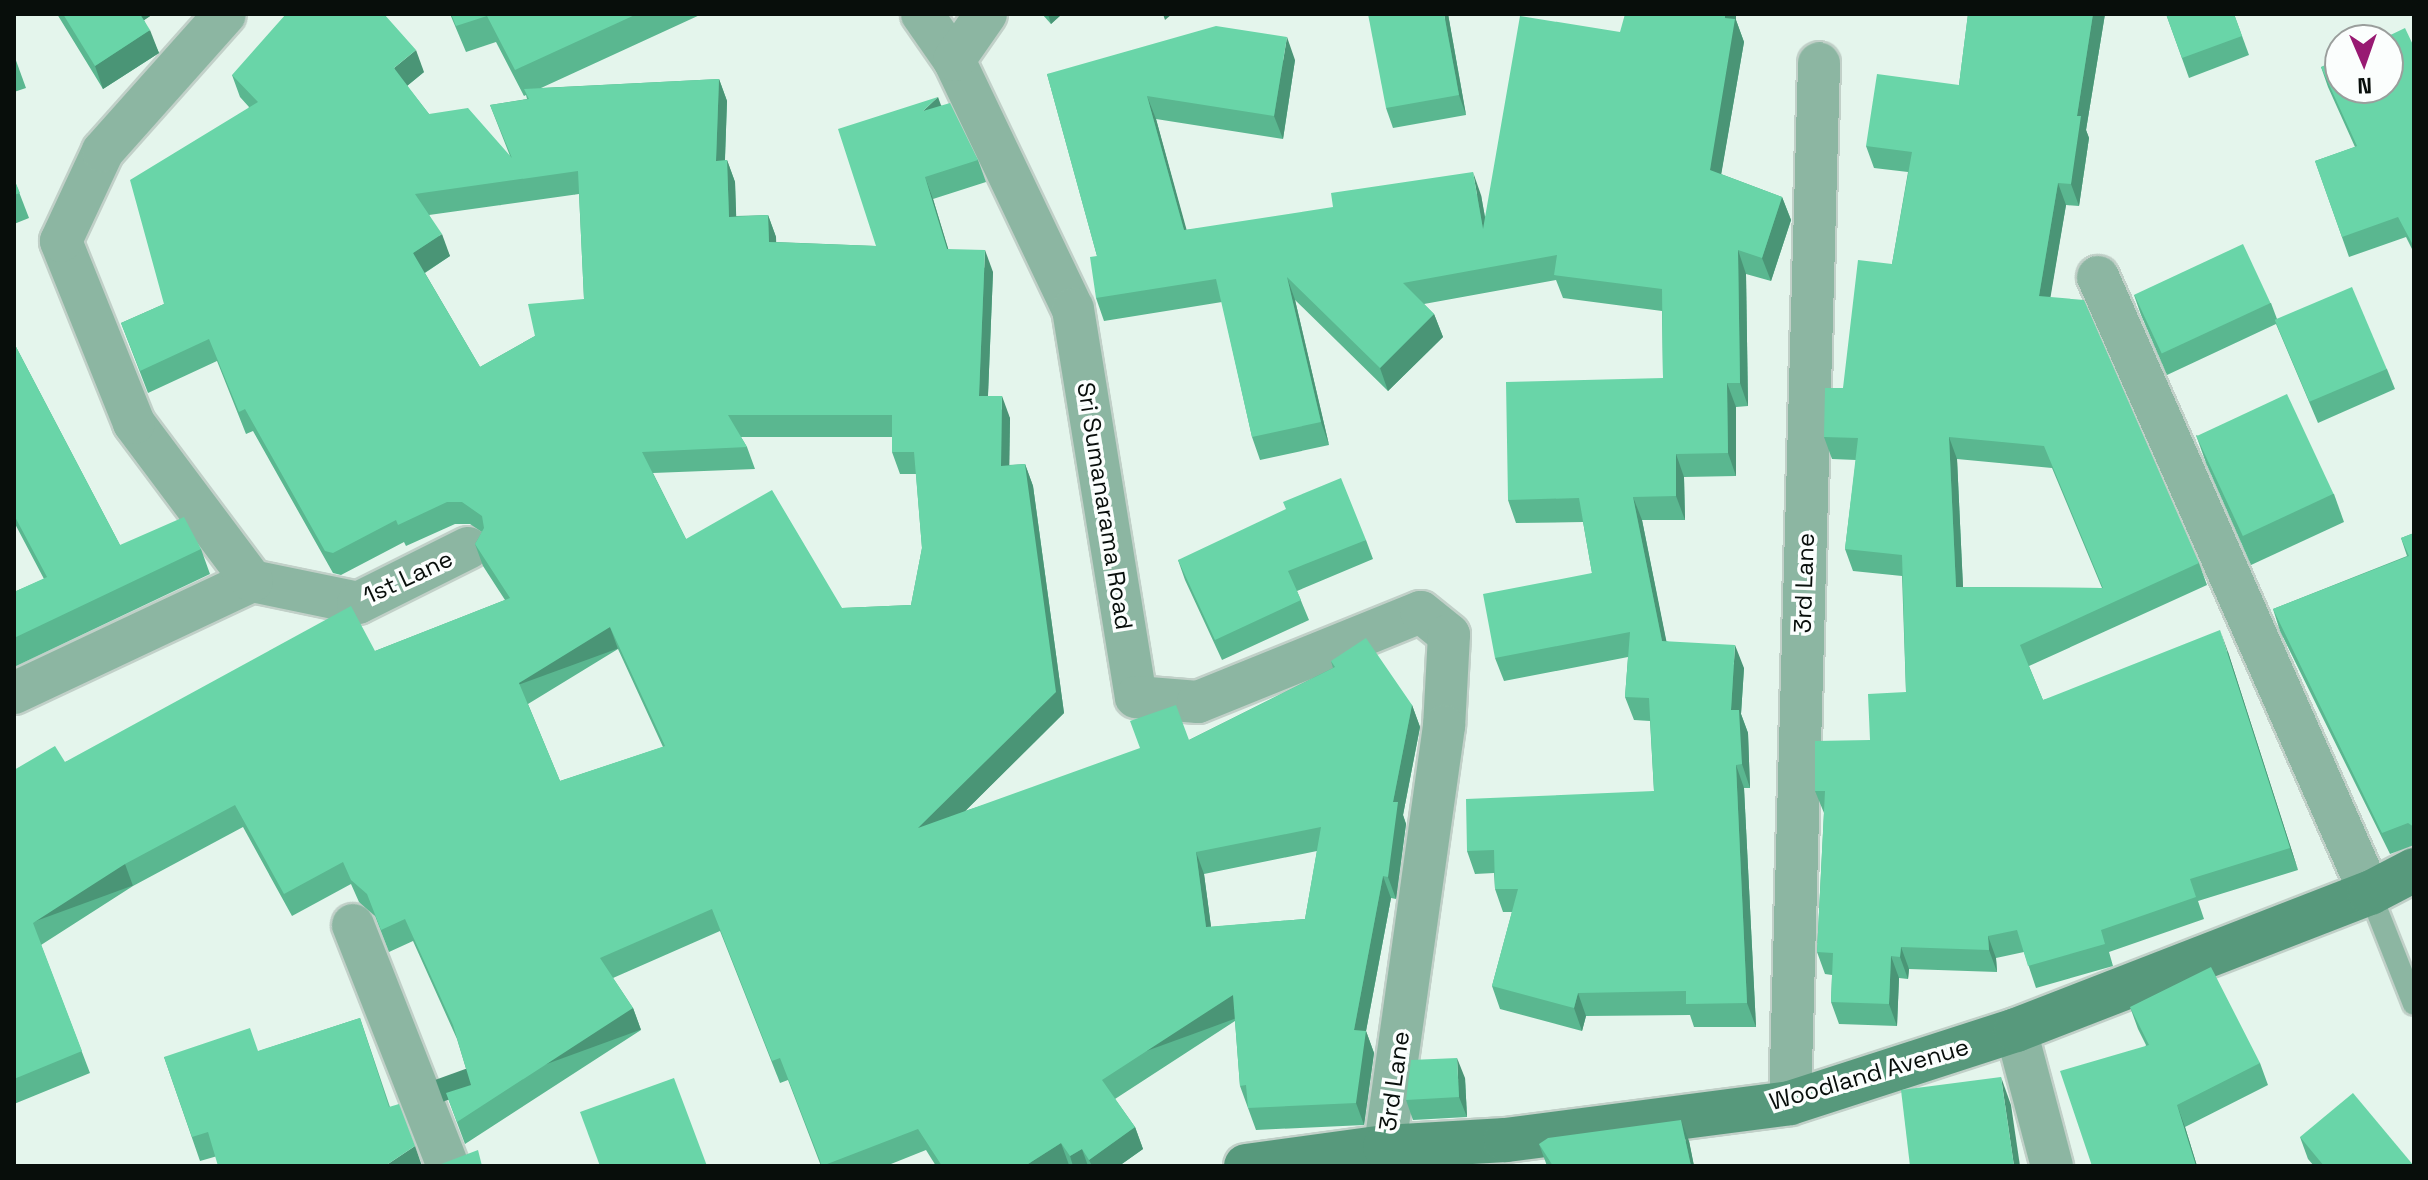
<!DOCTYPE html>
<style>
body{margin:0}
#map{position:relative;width:2428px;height:1180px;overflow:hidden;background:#e4f5ec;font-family:"Space Grotesk",sans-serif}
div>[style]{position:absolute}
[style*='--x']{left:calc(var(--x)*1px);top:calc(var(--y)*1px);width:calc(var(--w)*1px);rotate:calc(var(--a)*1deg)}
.roads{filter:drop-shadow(2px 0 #c1d0c8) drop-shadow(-2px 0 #c1d0c8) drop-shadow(0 2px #c1d0c8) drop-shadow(0 -2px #c1d0c8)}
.lane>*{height:22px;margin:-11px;padding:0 11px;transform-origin:11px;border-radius:11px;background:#8cb6a2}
.street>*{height:42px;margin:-21px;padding:0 21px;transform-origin:21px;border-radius:21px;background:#8cb6a2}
.secondary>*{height:44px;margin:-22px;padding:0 22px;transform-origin:22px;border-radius:22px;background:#57997c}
.wall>*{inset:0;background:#5ab790}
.shaded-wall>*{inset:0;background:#4a9576;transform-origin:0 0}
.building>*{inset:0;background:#69d5a8;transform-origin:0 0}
span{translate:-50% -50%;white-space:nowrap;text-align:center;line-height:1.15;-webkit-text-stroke:7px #fbfefd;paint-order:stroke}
.street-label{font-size:24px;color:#080e0b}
.frame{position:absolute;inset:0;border:16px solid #080e0b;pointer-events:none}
.north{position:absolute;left:2324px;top:24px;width:80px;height:80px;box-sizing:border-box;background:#fbfefd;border:2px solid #9a9e9c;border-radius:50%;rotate:178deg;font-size:22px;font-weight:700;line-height:32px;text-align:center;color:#080e0b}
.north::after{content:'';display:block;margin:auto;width:28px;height:36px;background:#981a72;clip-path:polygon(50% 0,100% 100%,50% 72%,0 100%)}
</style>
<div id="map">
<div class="roads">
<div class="lane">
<i style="--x:2370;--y:893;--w:119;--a:68.4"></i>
</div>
<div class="street">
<i style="--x:922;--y:14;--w:56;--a:55.2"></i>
<i style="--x:954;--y:60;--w:276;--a:64.5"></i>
<i style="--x:1073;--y:309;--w:393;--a:80.8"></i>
<i style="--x:1136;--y:697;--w:62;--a:4.6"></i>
<i style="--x:1198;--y:702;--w:240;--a:-22"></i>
<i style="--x:1421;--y:612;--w:36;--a:39"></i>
<i style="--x:1449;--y:635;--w:91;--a:93.1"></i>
<i style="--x:1444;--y:726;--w:425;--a:98"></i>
<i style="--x:954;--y:60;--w:56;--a:-55.2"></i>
<i style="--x:2098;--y:277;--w:673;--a:66.18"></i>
<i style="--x:252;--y:581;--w:108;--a:11.7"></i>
<i style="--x:358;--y:603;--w:123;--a:-26.6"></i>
<i style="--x:14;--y:693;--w:263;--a:-25.2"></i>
<i style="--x:252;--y:581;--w:197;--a:-126.8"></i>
<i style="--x:134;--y:423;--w:196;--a:-111.9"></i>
<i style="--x:61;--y:241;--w:99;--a:-65"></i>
<i style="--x:103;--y:151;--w:183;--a:-48.3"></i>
<i style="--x:353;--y:925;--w:259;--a:68.5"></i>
<i style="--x:2016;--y:1030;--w:141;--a:75.2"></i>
<i style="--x:1790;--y:1103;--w:1040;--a:-88.4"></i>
</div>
<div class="secondary">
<i style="--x:1246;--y:1166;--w:140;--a:-7.8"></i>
<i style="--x:1385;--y:1147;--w:121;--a:-3.3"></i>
<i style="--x:1506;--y:1140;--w:286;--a:-7.4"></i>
<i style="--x:1790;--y:1103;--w:237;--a:-17.9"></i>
<i style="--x:2016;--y:1030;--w:380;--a:-21.2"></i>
<i style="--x:2370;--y:893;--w:50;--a:-27.6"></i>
</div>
</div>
<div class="wall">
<i style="clip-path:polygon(57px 14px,153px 14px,144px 20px,159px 53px,103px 89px)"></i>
<i style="clip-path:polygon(evenodd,450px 14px,702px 14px,541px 88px,719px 79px,727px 101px,725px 160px,727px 160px,735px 182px,736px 216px,768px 215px,776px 237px,776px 242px,876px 246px,941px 105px,978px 160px,986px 182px,933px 199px,948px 249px,993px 272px,988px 396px,1010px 418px,1009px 465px,1025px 464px,1033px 486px,1064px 713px,965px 811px,1189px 740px,1333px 668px,1331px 661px,1412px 705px,1420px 727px,1403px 815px,1406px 824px,1396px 899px,1391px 898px,1366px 1031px,1374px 1053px,1364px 1125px,1256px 1130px,1240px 1086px,1235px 1021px,1115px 1099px,1135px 1127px,1143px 1149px,1119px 1166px,936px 1166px,926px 1150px,886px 1166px,821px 1166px,788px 1080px,780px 1083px,720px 931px,613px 978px,633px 1008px,641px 1030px,465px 1144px,446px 1093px,471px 1085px,457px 1039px,413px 941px,389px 952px,375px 916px,359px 902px,351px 884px,292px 916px,243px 827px,133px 886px,41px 945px,90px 1073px,14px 1104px,14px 770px,65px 762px,375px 651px,505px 600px,483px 566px,475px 544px,482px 532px,470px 524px,455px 524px,406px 546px,404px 542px,341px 575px,333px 573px,253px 431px,246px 434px,217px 361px,148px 393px,121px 323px,164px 304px,249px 107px,240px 97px,232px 75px,424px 72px,407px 86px,429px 114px,510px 156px,490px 105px,527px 99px,526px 95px,524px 96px,496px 42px,466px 52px,450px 14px,579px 194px,584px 299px,535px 336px,480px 367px,425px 273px,450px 256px,429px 215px,579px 194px,450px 14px,741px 437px,892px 437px,892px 452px,900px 474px,916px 474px,922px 548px,911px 605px,842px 608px,686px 539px,653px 473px,755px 469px,747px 447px,741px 437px,450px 14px,618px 649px,663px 747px,560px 781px,528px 704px,618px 649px,450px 14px,1317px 851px,1305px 919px,1211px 927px,1204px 874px,1317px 851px)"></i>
<i style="clip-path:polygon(1042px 14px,1062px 14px,1051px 24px)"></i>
<i style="clip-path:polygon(1448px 14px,1466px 115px,1393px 128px,1386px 108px)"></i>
<i style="clip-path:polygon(1736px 14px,1736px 20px,1744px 42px,1721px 174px,1782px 197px,1791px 220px,1771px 281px,1746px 274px,1748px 406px,1736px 407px,1736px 476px,1684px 477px,1685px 520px,1642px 520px,1666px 641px,1744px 668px,1741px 714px,1748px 733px,1750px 788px,1744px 788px,1756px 1027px,1694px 1027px,1690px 1015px,1586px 1016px,1582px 1031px,1500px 1009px,1492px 986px,1512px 912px,1503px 912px,1495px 889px,1494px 873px,1475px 874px,1467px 851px,1654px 791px,1650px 721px,1634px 720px,1625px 697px,1628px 657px,1504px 681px,1495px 658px,1592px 573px,1583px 522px,1516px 523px,1508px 500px,1663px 378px,1662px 311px,1563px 298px,1556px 280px,1424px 304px,1434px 314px,1443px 337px,1388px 391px,1295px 300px,1329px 445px,1260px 460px,1252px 437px,1222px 302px,1104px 321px,1096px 298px,1097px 256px,1047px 74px,1295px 60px,1283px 139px,1156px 119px,1186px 230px,1481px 195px,1485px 217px,1620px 32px)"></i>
<i style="clip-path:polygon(evenodd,1968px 14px,2105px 14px,2086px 130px,2089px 138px,2079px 206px,2066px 205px,2050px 297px,2199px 563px,2207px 585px,2029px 666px,2043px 700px,2228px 652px,2298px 870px,2198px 901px,2204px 919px,2109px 952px,2113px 966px,2036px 988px,2024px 952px,1996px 958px,1997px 972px,1909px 969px,1908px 979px,1899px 978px,1897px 1026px,1839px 1024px,1831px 1002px,1832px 975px,1825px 974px,1817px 952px,1824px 813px,1815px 791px,1870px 740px,1906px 692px,1902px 576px,1853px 571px,1845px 549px,1856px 460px,1832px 459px,1824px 437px,1892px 264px,1908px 172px,1874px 168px,1866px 146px,1959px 85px,1968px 14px,1957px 459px,2052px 468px,2102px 588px,1963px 587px,1957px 459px)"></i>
<i style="clip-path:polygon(2166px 14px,2234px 14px,2249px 55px,2189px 78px)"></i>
<i style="clip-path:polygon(2414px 47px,2414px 253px,2406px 237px,2349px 257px,2315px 161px,2355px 147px,2328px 87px,2321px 67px)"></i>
<i style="clip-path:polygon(14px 55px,26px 88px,14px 92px)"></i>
<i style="clip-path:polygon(14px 179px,29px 218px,14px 224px)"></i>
<i style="clip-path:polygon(2134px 295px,2271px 303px,2277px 319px,2387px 369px,2395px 389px,2318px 423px,2276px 324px,2167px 375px,2141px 315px)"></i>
<i style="clip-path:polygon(14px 343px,120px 545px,201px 549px,210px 574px,14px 667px,14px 592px,44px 579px,14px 522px)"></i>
<i style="clip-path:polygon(2196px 435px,2334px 494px,2344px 522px,2251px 565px,2206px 463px)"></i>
<i style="clip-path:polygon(2414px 533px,2414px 845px,2390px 854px,2280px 631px,2273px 609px,2407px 556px,2401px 538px)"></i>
<i style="clip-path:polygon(1366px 540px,1373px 559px,1297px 591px,1309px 620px,1222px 660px,1185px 580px,1178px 560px)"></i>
<i style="clip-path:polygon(2130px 1007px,2260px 1063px,2268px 1085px,2185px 1127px,2197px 1166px,2092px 1166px,2146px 1045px,2138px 1029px)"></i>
<i style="clip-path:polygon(360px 1018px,390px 1107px,200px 1161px,164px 1057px,259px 1051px)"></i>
<i style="clip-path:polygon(1465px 1078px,1467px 1117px,1413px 1120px,1406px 1100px)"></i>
<i style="clip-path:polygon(2300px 1137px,2414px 1166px,2314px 1166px,2308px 1159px)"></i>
<i style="clip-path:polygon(1689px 1141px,1694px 1166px,1547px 1166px,1539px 1144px)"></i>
</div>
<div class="shaded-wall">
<i style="clip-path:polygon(137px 14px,153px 14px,140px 23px)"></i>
<i style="clip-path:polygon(1048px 14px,1062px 14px,1051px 24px)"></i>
<i style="clip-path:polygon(1163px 14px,1172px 14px,1165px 20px)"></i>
<i style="clip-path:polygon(1444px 14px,1448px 14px,1466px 115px,1459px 95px)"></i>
<i style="clip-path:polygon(1725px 14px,1736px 14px,1736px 20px,1744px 42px,1718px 193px,1710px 170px)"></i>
<i style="clip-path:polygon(2093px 14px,2105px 14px,2086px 130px,2089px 138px,2079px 206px,2071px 184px,2077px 116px)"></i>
<i style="clip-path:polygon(150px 30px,159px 53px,103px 89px,95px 66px)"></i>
<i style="clip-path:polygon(1287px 37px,1295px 60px,1283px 139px,1274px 116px)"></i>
<i style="clip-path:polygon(416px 50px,424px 72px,402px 90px,394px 68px)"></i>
<i style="clip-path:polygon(719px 79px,727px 101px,724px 183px,716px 161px)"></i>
<i style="clip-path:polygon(1147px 96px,1156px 119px,1193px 253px,1184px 230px)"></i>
<i style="clip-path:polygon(938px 97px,946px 119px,923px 111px)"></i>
<i style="clip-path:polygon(727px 160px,735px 182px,737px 239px,729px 217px)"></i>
<i style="clip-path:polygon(1473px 172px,1481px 195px,1491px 252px,1483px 229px)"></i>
<i style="clip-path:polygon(925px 177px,933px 199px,955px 271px,947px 249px)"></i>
<i style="clip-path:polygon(2058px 183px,2066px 205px,2047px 318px,2039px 296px)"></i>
<i style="clip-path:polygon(1782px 197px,1791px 220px,1771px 281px,1762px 258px)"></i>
<i style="clip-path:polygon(768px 215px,776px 237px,777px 264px,769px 242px)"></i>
<i style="clip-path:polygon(442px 234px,450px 256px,421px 275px,413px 253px)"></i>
<i style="clip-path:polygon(985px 250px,993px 272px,987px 418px,979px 396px)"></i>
<i style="clip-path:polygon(1738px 250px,1746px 274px,1748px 406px,1740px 383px)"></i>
<i style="clip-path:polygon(1287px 277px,1295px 300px,1329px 445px,1321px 422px)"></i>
<i style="clip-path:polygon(1434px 314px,1443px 337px,1388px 391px,1380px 368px)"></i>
<i style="clip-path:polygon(1727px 383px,1736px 407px,1736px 476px,1728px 453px)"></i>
<i style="clip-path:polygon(1002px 396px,1010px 418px,1009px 488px,1001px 466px)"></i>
<i style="clip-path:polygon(1949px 437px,1957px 459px,1964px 609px,1956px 587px)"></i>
<i style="clip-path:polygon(1676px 454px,1684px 477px,1685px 520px,1676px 496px)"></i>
<i style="clip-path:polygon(1025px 464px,1033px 486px,1064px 713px,926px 850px,918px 828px)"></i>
<i style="clip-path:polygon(1633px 497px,1642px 520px,1671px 664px,1662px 641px)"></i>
<i style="left:610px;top:627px;width:23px;height:107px;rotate:70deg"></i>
<i style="clip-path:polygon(2220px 630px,2228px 652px,2298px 870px,2290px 848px)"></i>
<i style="clip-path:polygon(1735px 645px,1744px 668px,1741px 714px,1748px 733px,1750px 788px,1742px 764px,1731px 710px)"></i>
<i style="clip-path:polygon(1412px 705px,1420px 727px,1403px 815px,1406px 824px,1396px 899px,1388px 877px,1393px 802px)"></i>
<i style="clip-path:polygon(1736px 765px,1744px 788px,1756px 1027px,1747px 1003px)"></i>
<i style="clip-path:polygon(1196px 852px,1204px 874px,1214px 949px,1206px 927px)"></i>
<i style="left:125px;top:864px;width:23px;height:109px;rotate:70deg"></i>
<i style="clip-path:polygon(1383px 876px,1391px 898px,1366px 1031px,1374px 1053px,1364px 1125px,1356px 1103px,1354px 1030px)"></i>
<i style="clip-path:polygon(1988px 936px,1996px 958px,1997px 972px,1989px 950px)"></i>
<i style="clip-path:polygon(1901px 947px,1909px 969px,1908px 979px,1900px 957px)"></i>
<i style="clip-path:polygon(1891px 956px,1899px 978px,1897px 1026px,1889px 1004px)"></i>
<i style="clip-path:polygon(1578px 993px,1586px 1016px,1582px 1031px,1574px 1008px)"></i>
<i style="left:1233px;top:995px;width:23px;height:156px;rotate:70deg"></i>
<i style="left:633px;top:1008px;width:23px;height:210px;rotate:70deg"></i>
<i style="clip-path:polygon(1457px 1058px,1465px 1078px,1467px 1117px,1459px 1097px)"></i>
<i style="clip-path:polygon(2001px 1077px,2011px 1105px,2020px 1166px,2014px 1166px)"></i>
<i style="clip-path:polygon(2177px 1105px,2185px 1127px,2197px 1166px,2196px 1166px)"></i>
<i style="clip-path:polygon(1681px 1120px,1689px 1141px,1694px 1166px,1691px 1166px)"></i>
<i style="clip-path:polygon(1135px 1127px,1143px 1149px,1119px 1166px,1092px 1166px,1089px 1160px)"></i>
<i style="clip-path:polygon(1061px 1143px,1069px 1165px,1068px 1166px,1025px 1166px)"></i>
<i style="clip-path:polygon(415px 1146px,422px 1166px,385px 1166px)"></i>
<i style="clip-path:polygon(1082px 1149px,1088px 1166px,1073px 1166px,1070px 1156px)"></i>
</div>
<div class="building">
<i style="clip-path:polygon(63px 14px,140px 14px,150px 30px,95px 66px)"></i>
<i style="clip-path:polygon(evenodd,286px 14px,384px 14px,416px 50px,394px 68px,429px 114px,468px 108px,512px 158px,490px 105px,529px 99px,524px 89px,719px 79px,716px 161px,727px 160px,729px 217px,768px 215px,769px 242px,876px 246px,838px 129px,938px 97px,923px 111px,950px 103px,978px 160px,925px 177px,947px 249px,985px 250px,979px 396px,1002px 396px,1001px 466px,1025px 464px,1056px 692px,918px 828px,1140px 748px,1130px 721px,1176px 705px,1189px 740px,1335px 667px,1331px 661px,1366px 638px,1412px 705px,1393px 802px,1398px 802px,1388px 877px,1383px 876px,1354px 1030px,1366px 1031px,1356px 1103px,1248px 1108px,1246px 1085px,1240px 1086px,1233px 995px,1102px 1080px,1135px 1127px,1089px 1160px,1082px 1149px,1070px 1156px,1061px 1143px,1025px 1166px,942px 1166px,918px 1129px,822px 1166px,780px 1058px,772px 1061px,712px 909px,600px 958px,633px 1008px,457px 1122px,446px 1093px,471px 1085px,453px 1025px,405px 919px,381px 930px,367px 894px,351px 880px,343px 862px,284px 894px,235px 805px,125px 864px,33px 923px,82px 1051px,14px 1079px,14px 770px,55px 746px,65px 762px,351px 606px,375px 651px,510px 598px,475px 544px,484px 528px,482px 516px,462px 502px,447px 502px,398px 525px,396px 520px,333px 553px,325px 551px,245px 409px,239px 412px,209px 339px,140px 371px,121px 323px,164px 304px,130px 180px,258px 102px,232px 75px,286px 14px,578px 171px,584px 299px,528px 304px,535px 336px,480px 367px,413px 253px,442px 234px,415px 194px,578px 171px,286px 14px,728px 415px,892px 415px,892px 452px,914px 452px,922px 548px,911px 605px,842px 608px,772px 490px,686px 539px,642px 452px,747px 447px,728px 415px,286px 14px,610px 627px,665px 746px,560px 781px,519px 683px,610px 627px,286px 14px,1321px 827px,1305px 919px,1206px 927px,1196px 852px,1321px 827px)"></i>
<i style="clip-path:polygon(451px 14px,637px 14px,515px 70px,487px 16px,456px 26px)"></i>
<i style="clip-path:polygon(1368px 14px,1444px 14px,1459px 95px,1386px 108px)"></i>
<i style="clip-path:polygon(1625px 14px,1725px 14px,1725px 18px,1735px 19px,1710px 170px,1782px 197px,1762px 258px,1738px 250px,1740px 383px,1727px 383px,1728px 453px,1676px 454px,1676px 496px,1633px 497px,1662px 641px,1735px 645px,1731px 710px,1739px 710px,1742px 764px,1736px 765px,1747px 1003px,1686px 1004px,1686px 991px,1578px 993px,1574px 1008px,1492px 986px,1518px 889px,1495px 889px,1494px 850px,1467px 851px,1466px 799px,1654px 791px,1649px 698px,1625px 697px,1630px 632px,1495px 658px,1483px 594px,1592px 573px,1579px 498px,1508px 500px,1506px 382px,1663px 378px,1662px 289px,1554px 275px,1557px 255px,1403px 283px,1434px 314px,1380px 368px,1287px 277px,1321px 422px,1252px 437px,1216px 279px,1096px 298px,1090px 257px,1097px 256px,1047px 74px,1216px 26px,1287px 37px,1274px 116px,1147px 96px,1184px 230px,1333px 207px,1331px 193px,1473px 172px,1483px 229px,1520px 16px,1620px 32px)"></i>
<i style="clip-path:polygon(evenodd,1968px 14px,2093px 14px,2077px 116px,2081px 116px,2071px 184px,2058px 183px,2039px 296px,2084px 300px,2199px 563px,2020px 645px,2043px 700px,2220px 630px,2290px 848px,2190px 879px,2196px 897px,2101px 930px,2105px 944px,2028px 966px,2017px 930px,1988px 936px,1989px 950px,1901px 947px,1900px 957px,1891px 956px,1889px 1004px,1831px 1002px,1833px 953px,1817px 952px,1825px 791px,1815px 791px,1815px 741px,1870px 740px,1868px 694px,1906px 692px,1902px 555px,1845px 549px,1858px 438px,1824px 437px,1825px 388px,1843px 388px,1858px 260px,1892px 264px,1912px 152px,1866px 146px,1877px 74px,1959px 85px,1968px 14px,1949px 437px,2044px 446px,2103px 588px,1956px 587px,1949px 437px)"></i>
<i style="clip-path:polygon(2166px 14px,2234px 14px,2242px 36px,2182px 58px)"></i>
<i style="clip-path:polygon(2405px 28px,2414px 47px,2414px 247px,2398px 217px,2342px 237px,2315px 161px,2357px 146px,2321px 67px,2340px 58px,2340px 88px,2388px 88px,2388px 40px,2380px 40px)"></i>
<i style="clip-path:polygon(14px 179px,20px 193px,14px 195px)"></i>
<i style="left:2243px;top:244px;width:65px;height:120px;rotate:65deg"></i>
<i style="left:2352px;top:287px;width:89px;height:84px;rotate:67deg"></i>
<i style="clip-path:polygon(14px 343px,120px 545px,184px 517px,201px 549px,14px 638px,14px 592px,47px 577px,14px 515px)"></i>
<i style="left:2287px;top:394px;width:110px;height:100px;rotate:65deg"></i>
<i style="clip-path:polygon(1341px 478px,1366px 540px,1288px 571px,1301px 600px,1215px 640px,1178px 560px,1286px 509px,1283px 502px)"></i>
<i style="clip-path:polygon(2414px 533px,2414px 827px,2408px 823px,2382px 833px,2273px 609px,2409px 556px,2401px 538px)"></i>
<i style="clip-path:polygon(2211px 967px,2260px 1063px,2177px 1105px,2196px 1166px,2092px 1166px,2060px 1071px,2149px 1045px,2130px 1007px)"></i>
<i style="clip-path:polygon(360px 1018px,389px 1107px,399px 1104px,415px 1146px,385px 1166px,218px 1166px,208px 1132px,192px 1137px,164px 1057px,250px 1028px,258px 1051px)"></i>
<i style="clip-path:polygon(1457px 1058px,1459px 1097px,1406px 1100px,1411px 1060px)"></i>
<i style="clip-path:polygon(2001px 1077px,2014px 1166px,1910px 1166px,1901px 1090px)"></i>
<i style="clip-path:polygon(674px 1078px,707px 1166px,600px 1166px,580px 1112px)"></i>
<i style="clip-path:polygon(2353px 1093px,2414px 1166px,2324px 1166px,2300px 1137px)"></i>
<i style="clip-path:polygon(1681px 1120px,1691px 1166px,1553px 1166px,1539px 1144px,1548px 1138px)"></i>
<i style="clip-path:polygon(478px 1150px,482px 1166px,436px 1166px)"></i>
</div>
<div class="street-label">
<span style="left:1105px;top:506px;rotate:81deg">Sri Sumanarama Road</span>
<span style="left:408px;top:577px;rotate:-25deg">1st Lane</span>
<span style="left:1804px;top:583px;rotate:-88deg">3rd Lane</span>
<span style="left:1869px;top:1074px;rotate:-16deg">Woodland Avenue</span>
<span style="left:1394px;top:1081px;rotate:-82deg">3rd Lane</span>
</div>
<div class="frame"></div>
<div class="north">N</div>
</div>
